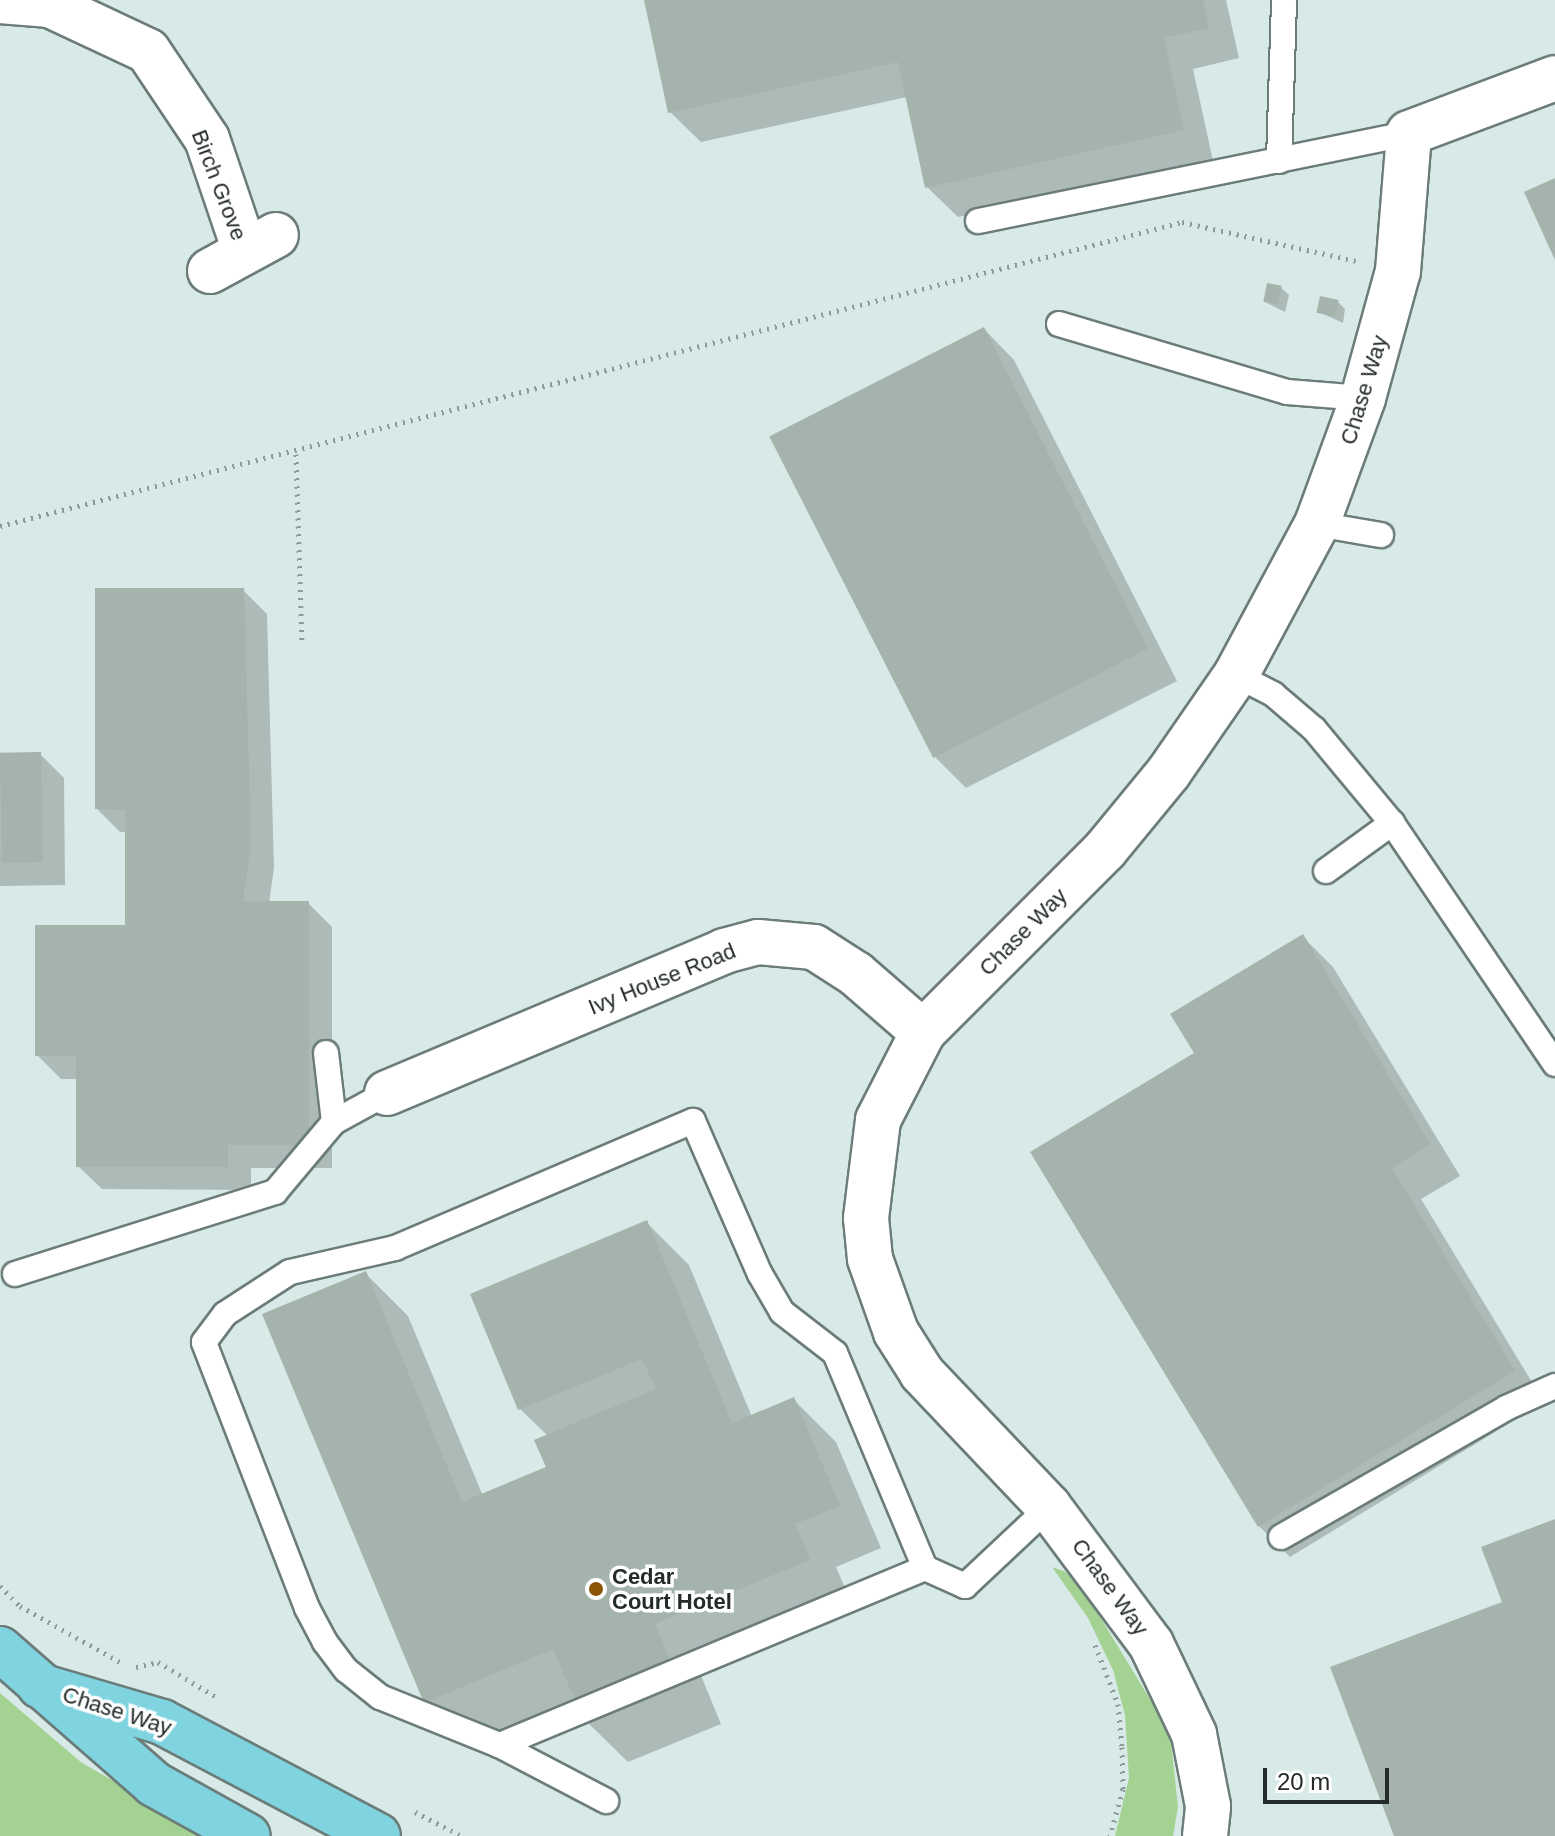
<!DOCTYPE html>
<style>
body{margin:0}
#map{position:relative;width:1555px;height:1836px;overflow:hidden;background:#d8eae7;font-family:Arial,sans-serif}
div>[style]{position:absolute}
[style*='--x']{left:calc(var(--x)*1px);top:calc(var(--y)*1px);width:calc(var(--w)*1px);rotate:calc(var(--a)*1deg)}
.green>*{inset:0;background:#a4d293}
.shadow>*{inset:0;background:#0003}
.building>*{inset:0;background:#a4b3ab;transform-origin:0 0}
.path>*{height:5px;margin-top:-2.5px;transform-origin:0;background:repeating-linear-gradient(90deg,#8c9a98 0 2px,transparent 0 8px)}
.roads{filter:drop-shadow(2px 0 #6b7c79) drop-shadow(-2px 0 #6b7c79) drop-shadow(0 2px #6b7c79) drop-shadow(0 -2px #6b7c79)}
.lane>*{height:24px;margin:-12px;padding:0 12px;transform-origin:12px;border-radius:12px;background:#fff}
.street>*{height:44px;margin:-22px;padding:0 22px;transform-origin:22px;border-radius:22px;background:#fff}
.primary>*{height:44px;margin:-22px;padding:0 22px;transform-origin:22px;border-radius:22px;background:#7fd4e0}
.dots>*{width:22px;height:22px;translate:-50% -50%;box-sizing:border-box;border:4px solid #fff;border-radius:50%}
span{translate:-50% -50%;white-space:nowrap;text-align:center;line-height:1.15;-webkit-text-stroke:7px #fff;paint-order:stroke}
.street-label{font-size:22px;color:#242b2a}
.poi-label{font-size:22px;color:#242b2a;font-weight:700}
.left{translate:0 -50%;text-align:left}
.scale{position:absolute;left:1263px;top:1768px;width:126px;height:36px;box-sizing:border-box;border:4px solid #242b2a;border-top:0;padding-left:10px;font-size:24px;line-height:28px;white-space:nowrap;color:#242b2a;-webkit-text-stroke:6px #fff;paint-order:stroke}
</style>
<div id="map">
<div class="green">
<i style="clip-path:polygon(1052px 1567px,1066px 1572px,1086px 1594px,1170px 1732px,1178px 1807px,1173px 1836px,1115px 1836px,1129px 1778px,1125px 1715px,1113px 1670px,1088px 1618px)"></i>
<i style="clip-path:polygon(0 1693px,82px 1763px,211px 1836px,0 1836px)"></i>
</div>
<div class="shadow">
<i style="clip-path:polygon(646px 0,1226px 0,1239px 58px,1193px 69px,1213px 161px,958px 217px,927px 187px,907px 97px,701px 142px,670px 112px)"></i>
<i style="clip-path:polygon(1281px 288px,1289px 295px,1285px 312px,1265px 302px)"></i>
<i style="clip-path:polygon(1338px 302px,1345px 309px,1343px 323px,1319px 312px)"></i>
<i style="clip-path:polygon(984px 329px,1014px 360px,1177px 681px,966px 788px,935px 757px)"></i>
<i style="clip-path:polygon(243px 590px,267px 614px,274px 868px,269px 903px,308px 903px,332px 927px,332px 1168px,251px 1168px,251px 1190px,102px 1189px,78px 1166px,78px 1079px,61px 1079px,37px 1055px,127px 927px,127px 832px,120px 832px,97px 809px)"></i>
<i style="clip-path:polygon(40px 754px,64px 778px,65px 885px,0 886px,0 755px)"></i>
<i style="clip-path:polygon(1303px 937px,1333px 967px,1460px 1176px,1421px 1199px,1544px 1402px,1290px 1557px,1259px 1526px,1197px 1053px)"></i>
<i style="clip-path:polygon(647px 1223px,689px 1265px,752px 1417px,793px 1399px,836px 1442px,881px 1548px,836px 1567px,851px 1602px,697px 1666px,721px 1724px,628px 1762px,585px 1720px,576px 1699px,468px 1744px,425px 1702px,365px 1273px,408px 1316px,483px 1496px,548px 1468px,548px 1436px,520px 1409px)"></i>
</div>
<div class="building">
<i style="clip-path:polygon(644px 0,1203px 0,1209px 28px,1164px 38px,1184px 130px,925px 188px,898px 62px,668px 113px)"></i>
<i style="clip-path:polygon(1555px 178px,1555px 260px,1524px 192px)"></i>
<i style="left:1267px;top:283px;width:15px;height:19px;rotate:11deg"></i>
<i style="left:1320px;top:296px;width:19px;height:17px;rotate:12deg"></i>
<i style="left:984px;top:327px;width:361px;height:241px;rotate:63deg"></i>
<i style="clip-path:polygon(95px 588px,244px 588px,251px 844px,243px 901px,309px 901px,309px 1145px,228px 1145px,228px 1167px,76px 1167px,76px 1056px,35px 1056px,35px 925px,125px 925px,125px 810px,95px 809px)"></i>
<i style="left:41px;top:752px;width:110px;height:41px;rotate:89deg"></i>
<i style="clip-path:polygon(1303px 934px,1430px 1144px,1392px 1168px,1515px 1371px,1258px 1527px,1030px 1152px,1194px 1053px,1170px 1014px)"></i>
<i style="clip-path:polygon(647px 1220px,732px 1423px,794px 1397px,840px 1506px,795px 1524px,810px 1560px,655px 1624px,679px 1681px,584px 1721px,553px 1649px,424px 1703px,262px 1314px,366px 1271px,462px 1502px,546px 1467px,534px 1440px,656px 1389px,642px 1359px,518px 1410px,470px 1294px)"></i>
<i style="clip-path:polygon(1555px 1519px,1555px 1836px,1394px 1836px,1330px 1667px,1502px 1602px,1481px 1547px)"></i>
</div>
<div class="path">
<i style="--x:296;--y:454;--w:190;--a:88.2"></i>
<i style="--x:0;--y:526;--w:1220;--a:-14.42"></i>
<i style="--x:1182;--y:222;--w:178;--a:12.6"></i>
<i style="--x:0;--y:1586;--w:28;--a:45"></i>
<i style="--x:20;--y:1606;--w:115;--a:29.2"></i>
<i style="--x:1095;--y:1645;--w:63;--a:68.7"></i>
<i style="--x:1118;--y:1704;--w:43;--a:84.7"></i>
<i style="--x:1122;--y:1747;--w:42;--a:88.6"></i>
<i style="--x:1123;--y:1789;--w:49;--a:105.5"></i>
<i style="--x:136;--y:1667;--w:23;--a:-13"></i>
<i style="--x:158;--y:1662;--w:68;--a:31.1"></i>
<i style="--x:415;--y:1812;--w:53;--a:27.1"></i>
</div>
<div class="roads">
<div class="lane">
<i style="--x:1279;--y:161;--w:161;--a:-88.2"></i>
<i style="--x:978;--y:221;--w:440;--a:-11.5"></i>
<i style="--x:1059;--y:324;--w:238;--a:16.6"></i>
<i style="--x:1287;--y:392;--w:76;--a:4.5"></i>
<i style="--x:1317;--y:524;--w:65;--a:9.8"></i>
<i style="--x:1236;--y:675;--w:42;--a:27.2"></i>
<i style="--x:1273;--y:694;--w:54;--a:40.5"></i>
<i style="--x:1314;--y:729;--w:122;--a:50.3"></i>
<i style="--x:1392;--y:823;--w:291;--a:55.9"></i>
<i style="--x:1326;--y:871;--w:82;--a:-36"></i>
<i style="--x:326;--y:1053;--w:69;--a:83.4"></i>
<i style="--x:15;--y:1274;--w:273;--a:-17.5"></i>
<i style="--x:275;--y:1192;--w:92;--a:-49.9"></i>
<i style="--x:334;--y:1122;--w:60;--a:-28.7"></i>
<i style="--x:1281;--y:1537;--w:259;--a:-29.8"></i>
<i style="--x:1506;--y:1408;--w:54;--a:-24.2"></i>
<i style="--x:925;--y:1568;--w:461;--a:157.4"></i>
<i style="--x:499;--y:1745;--w:128;--a:-158"></i>
<i style="--x:380;--y:1697;--w:43;--a:-141.5"></i>
<i style="--x:346;--y:1670;--w:35;--a:-127"></i>
<i style="--x:325;--y:1642;--w:38;--a:-118"></i>
<i style="--x:307;--y:1608;--w:285;--a:-111.2"></i>
<i style="--x:204;--y:1342;--w:35;--a:-53"></i>
<i style="--x:225;--y:1314;--w:77;--a:-32.9"></i>
<i style="--x:290;--y:1272;--w:108;--a:-12.9"></i>
<i style="--x:395;--y:1248;--w:324;--a:-23.1"></i>
<i style="--x:693;--y:1121;--w:167;--a:66.4"></i>
<i style="--x:760;--y:1274;--w:44;--a:59.9"></i>
<i style="--x:782;--y:1312;--w:67;--a:37.7"></i>
<i style="--x:835;--y:1353;--w:233;--a:67.3"></i>
<i style="--x:925;--y:1568;--w:44;--a:24.2"></i>
<i style="--x:965;--y:1586;--w:115;--a:-43.2"></i>
<i style="--x:499;--y:1745;--w:121;--a:27.6"></i>
</div>
<div class="street">
<i style="--x:0;--y:1;--w:50;--a:4.6"></i>
<i style="--x:50;--y:5;--w:108;--a:25.1"></i>
<i style="--x:148;--y:51;--w:106;--a:56.2"></i>
<i style="--x:207;--y:139;--w:118;--a:71.3"></i>
<i style="--x:210;--y:271;--w:75;--a:-28.6"></i>
<i style="--x:387;--y:1093;--w:366;--a:-22.8"></i>
<i style="--x:724;--y:951;--w:35;--a:-15"></i>
<i style="--x:758;--y:942;--w:56;--a:5.1"></i>
<i style="--x:814;--y:947;--w:50;--a:32.7"></i>
<i style="--x:856;--y:974;--w:89;--a:40.9"></i>
<i style="--x:1205;--y:1836;--w:30;--a:-84"></i>
<i style="--x:1208;--y:1806;--w:73;--a:-101"></i>
<i style="--x:1194;--y:1734;--w:100;--a:-115.5"></i>
<i style="--x:1151;--y:1644;--w:171;--a:-126.7"></i>
<i style="--x:1049;--y:1507;--w:185;--a:-133.5"></i>
<i style="--x:922;--y:1373;--w:49;--a:-122.4"></i>
<i style="--x:896;--y:1332;--w:77;--a:-109.6"></i>
<i style="--x:870;--y:1259;--w:41;--a:-95.6"></i>
<i style="--x:866;--y:1218;--w:99;--a:-83"></i>
<i style="--x:878;--y:1120;--w:99;--a:-62.9"></i>
<i style="--x:923;--y:1032;--w:257;--a:-45"></i>
<i style="--x:1105;--y:850;--w:101;--a:-50.6"></i>
<i style="--x:1169;--y:772;--w:118;--a:-55.4"></i>
<i style="--x:1236;--y:675;--w:171;--a:-61.8"></i>
<i style="--x:1317;--y:524;--w:134;--a:-69.9"></i>
<i style="--x:1363;--y:398;--w:132;--a:-74.6"></i>
<i style="--x:1398;--y:271;--w:138;--a:-85.4"></i>
<i style="--x:1409;--y:133;--w:156;--a:-20.6"></i>
</div>
<div class="primary">
<i style="--x:0;--y:1649;--w:205;--a:41.2"></i>
<i style="--x:154;--y:1784;--w:107;--a:29"></i>
<i style="--x:40;--y:1686;--w:127;--a:16.4"></i>
<i style="--x:162;--y:1722;--w:244;--a:27.8"></i>
</div>
</div>
<div class="dots">
<i style="left:596px;top:1589px;background:#8b5407"></i>
</div>
<div class="street-label">
<span style="left:219px;top:185px;rotate:69deg">Birch Grove</span>
<span style="left:1364px;top:390px;rotate:-73deg">Chase Way</span>
<span style="left:1023px;top:932px;rotate:-45deg">Chase Way</span>
<span style="left:662px;top:979px;rotate:-22deg">Ivy House Road</span>
<span style="left:1110px;top:1587px;rotate:54deg">Chase Way</span>
<span style="left:117px;top:1711px;rotate:18deg">Chase Way</span>
</div>
<div class="poi-label">
<span class="left" style="left:612px;top:1589px">Cedar<br>Court Hotel</span>
</div>
<div class="scale">20 m</div>
</div>
